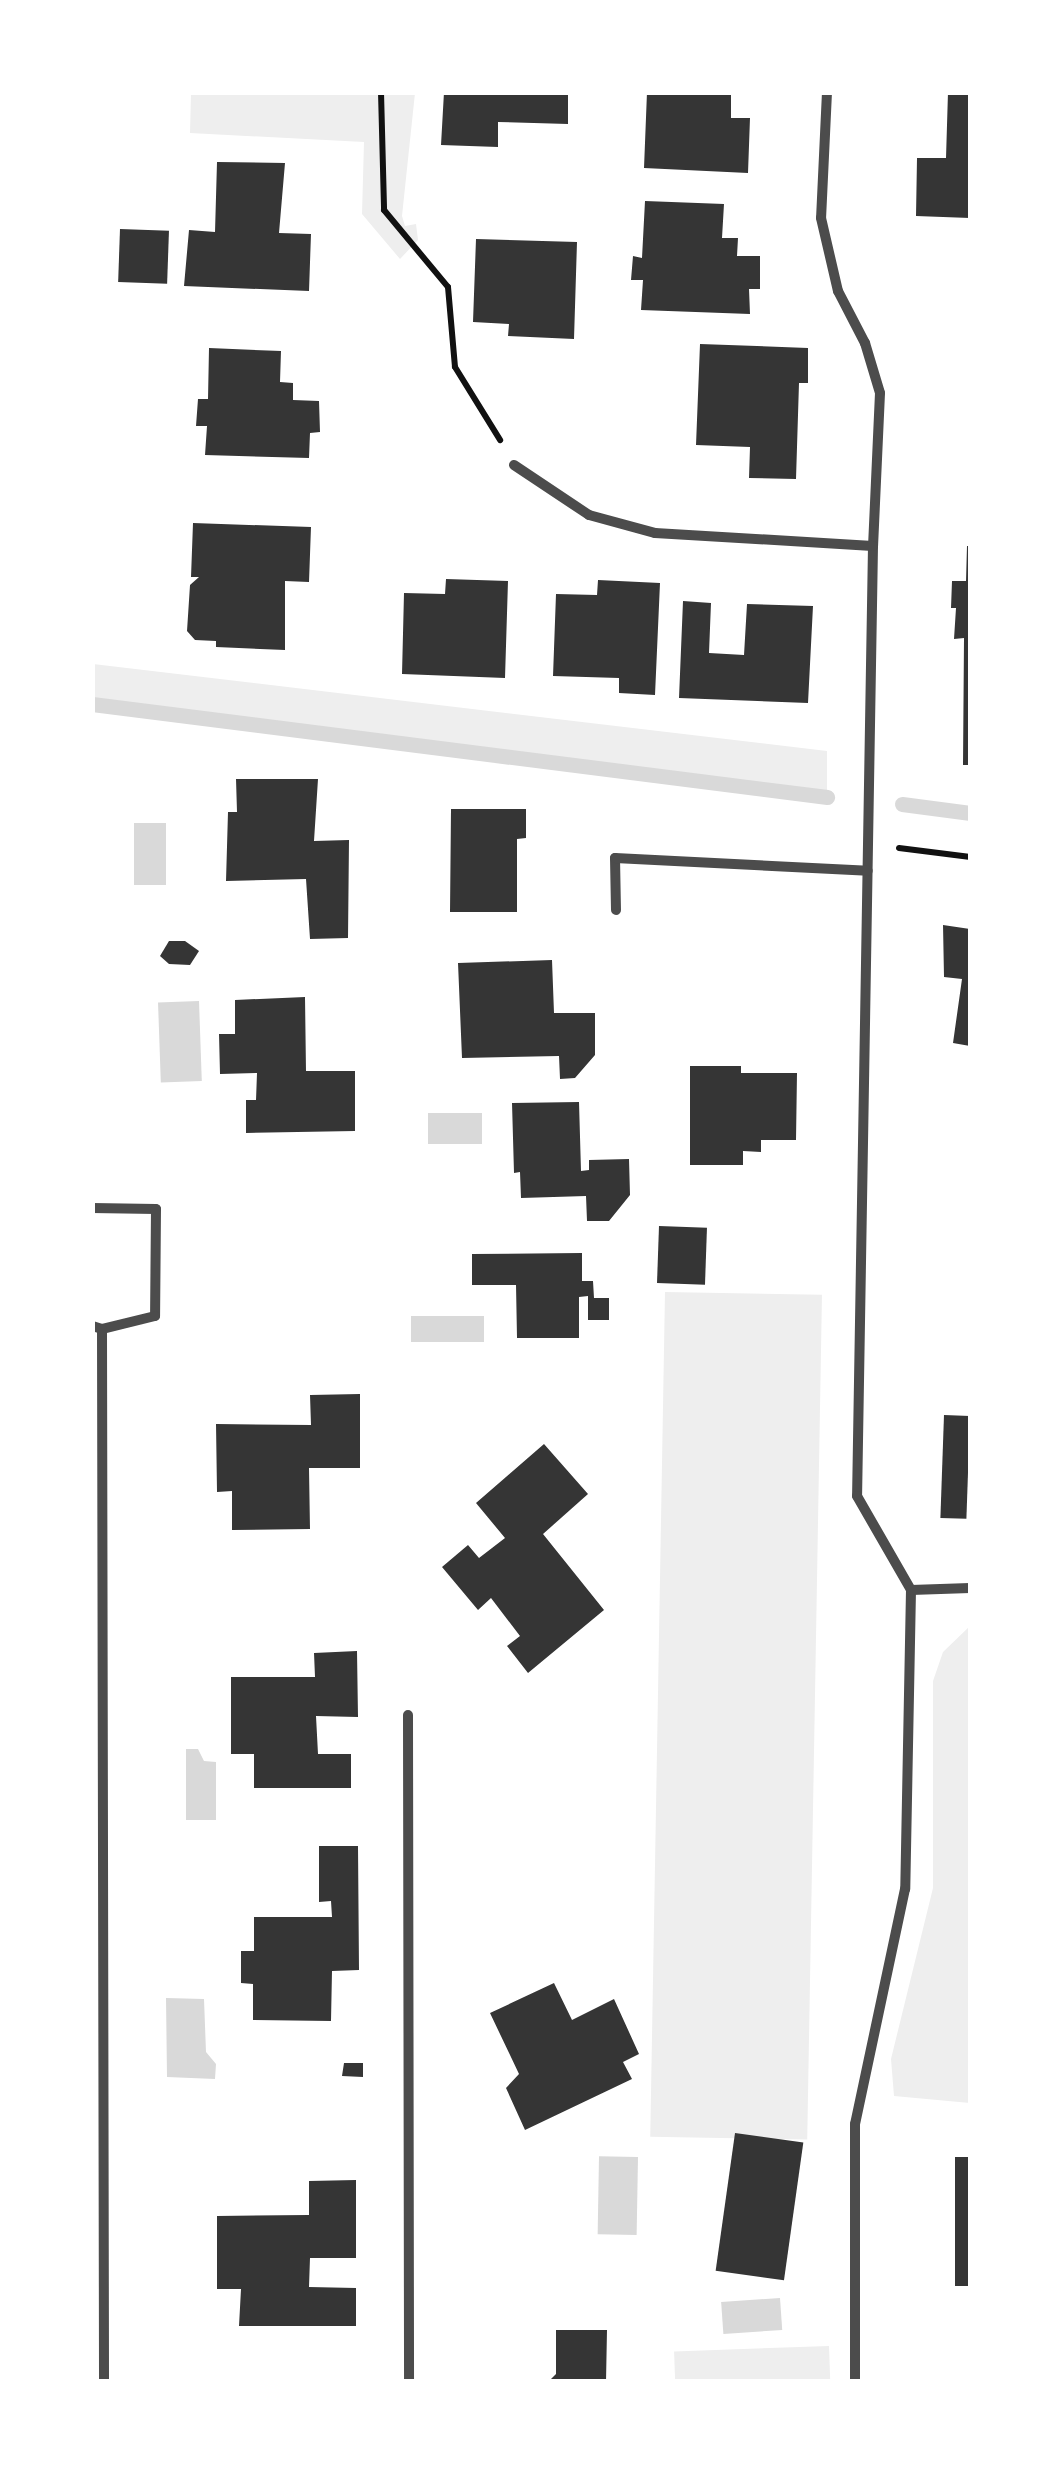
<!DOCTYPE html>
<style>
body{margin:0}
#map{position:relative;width:1063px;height:2474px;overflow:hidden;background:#fff;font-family:Quicksand,sans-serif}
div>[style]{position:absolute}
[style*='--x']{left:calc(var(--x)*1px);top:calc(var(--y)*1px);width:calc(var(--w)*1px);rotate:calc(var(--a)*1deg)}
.green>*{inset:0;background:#eee;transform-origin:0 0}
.water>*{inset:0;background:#d9d9d9;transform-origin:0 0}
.stream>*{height:15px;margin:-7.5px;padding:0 7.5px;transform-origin:7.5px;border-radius:7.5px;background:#d9d9d9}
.building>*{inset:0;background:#353535;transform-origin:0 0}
.path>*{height:6px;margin:-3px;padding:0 3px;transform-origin:3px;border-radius:3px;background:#111}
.minor>*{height:10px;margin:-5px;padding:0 5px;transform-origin:5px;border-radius:5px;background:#4c4c4c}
span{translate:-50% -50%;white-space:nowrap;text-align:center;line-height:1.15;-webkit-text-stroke:8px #fff;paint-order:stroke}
.frame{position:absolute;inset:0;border:95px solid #fff;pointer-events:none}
</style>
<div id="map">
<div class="green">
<i style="clip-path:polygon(191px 93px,415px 93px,402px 216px,405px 226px,416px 224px,418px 240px,400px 259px,362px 214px,364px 142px,190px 133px)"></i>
<i style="clip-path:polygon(93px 664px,827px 751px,827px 797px,93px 704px)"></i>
<i style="left:665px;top:1292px;width:157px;height:845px;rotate:1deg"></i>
<i style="clip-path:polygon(970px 1626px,970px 2103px,894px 2096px,891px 2059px,933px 1888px,933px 1681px,943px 1652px)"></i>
<i style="left:829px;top:2346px;width:35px;height:155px;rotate:88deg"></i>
</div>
<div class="water">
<i style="left:134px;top:823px;width:32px;height:62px"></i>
<i style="left:199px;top:1001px;width:80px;height:41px;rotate:88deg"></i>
<i style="left:482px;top:1113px;width:31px;height:54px;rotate:90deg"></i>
<i style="left:411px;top:1316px;width:73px;height:26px"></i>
<i style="clip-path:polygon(186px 1749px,198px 1749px,204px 1761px,216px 1762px,216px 1820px,186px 1820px)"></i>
<i style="clip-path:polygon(166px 1998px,204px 1999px,206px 2052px,216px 2064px,215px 2079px,167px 2077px)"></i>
<i style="left:638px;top:2157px;width:78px;height:39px;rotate:91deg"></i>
<i style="left:780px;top:2298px;width:32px;height:59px;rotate:86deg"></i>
</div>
<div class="stream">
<i style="--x:92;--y:704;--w:741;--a:7.21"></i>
<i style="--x:902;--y:804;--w:69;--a:7.5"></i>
</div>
<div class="building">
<i style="clip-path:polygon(444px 92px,568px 92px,568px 124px,498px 122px,498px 147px,441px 145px)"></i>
<i style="clip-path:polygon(647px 92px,731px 92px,731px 118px,750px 118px,748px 173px,644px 168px)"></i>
<i style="clip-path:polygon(948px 92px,970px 92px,970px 218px,916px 216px,917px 158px,946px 158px)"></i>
<i style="clip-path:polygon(217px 162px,285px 163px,279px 233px,311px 234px,309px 291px,184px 286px,189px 230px,215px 232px)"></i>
<i style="clip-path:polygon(645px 201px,724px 204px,722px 238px,738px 238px,737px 256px,760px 256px,760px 289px,749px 289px,750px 314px,641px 310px,643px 280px,631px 280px,633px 256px,642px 258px)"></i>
<i style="left:120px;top:229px;width:49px;height:53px;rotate:2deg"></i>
<i style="clip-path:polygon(476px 239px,577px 242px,574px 339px,508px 336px,509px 324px,473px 322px)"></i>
<i style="clip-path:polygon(700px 344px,808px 348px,808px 383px,799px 383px,796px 479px,749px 478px,750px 447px,696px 445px)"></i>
<i style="clip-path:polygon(209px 348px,281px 351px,280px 382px,293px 383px,293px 400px,319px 401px,320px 432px,310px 433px,309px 458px,205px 455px,207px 426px,196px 426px,198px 399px,208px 399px)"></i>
<i style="clip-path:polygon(193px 523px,311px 527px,309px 582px,285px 581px,285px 650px,216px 647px,216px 641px,195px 640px,187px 631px,190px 585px,199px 577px,191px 577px)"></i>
<i style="clip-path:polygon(967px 546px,970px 546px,970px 765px,963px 765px,964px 638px,954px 639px,956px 608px,951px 608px,952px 581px,966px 581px)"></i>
<i style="clip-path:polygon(446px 579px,508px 581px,505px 678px,402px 674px,404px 593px,445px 594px)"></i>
<i style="clip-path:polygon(598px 580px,660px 583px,655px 695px,619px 693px,619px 678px,553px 676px,556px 594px,597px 595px)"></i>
<i style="clip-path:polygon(683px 601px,711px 603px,709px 653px,744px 655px,747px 604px,813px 606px,808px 703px,679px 698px)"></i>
<i style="clip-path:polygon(236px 779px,318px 779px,314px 841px,349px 840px,348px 938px,310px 939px,306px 879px,226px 881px,228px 812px,237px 812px)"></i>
<i style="clip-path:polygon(451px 809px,526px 809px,526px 838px,517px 839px,517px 912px,450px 912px)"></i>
<i style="clip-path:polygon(943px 925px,970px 929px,970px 1046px,953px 1043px,962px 979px,944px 977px)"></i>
<i style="clip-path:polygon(169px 941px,185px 941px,199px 951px,190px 965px,169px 964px,160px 956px)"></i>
<i style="clip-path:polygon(552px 960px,554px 1013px,595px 1013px,595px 1055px,575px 1078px,560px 1079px,559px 1056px,462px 1058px,458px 963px)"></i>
<i style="clip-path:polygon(305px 997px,306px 1071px,355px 1071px,355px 1131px,246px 1133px,246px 1100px,256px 1100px,257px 1073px,220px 1074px,219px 1034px,235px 1034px,235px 1000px)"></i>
<i style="clip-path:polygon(690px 1066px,741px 1066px,741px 1073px,797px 1073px,796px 1140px,761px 1140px,761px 1152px,743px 1151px,743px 1165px,690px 1165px)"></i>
<i style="clip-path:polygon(579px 1102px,581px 1171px,589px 1170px,589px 1160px,629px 1159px,630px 1195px,609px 1221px,587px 1221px,586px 1196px,521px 1198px,520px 1172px,514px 1173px,512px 1103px)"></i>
<i style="left:659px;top:1226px;width:48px;height:57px;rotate:2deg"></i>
<i style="clip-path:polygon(582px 1253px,582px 1281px,593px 1281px,594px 1298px,609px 1298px,609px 1320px,588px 1320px,588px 1296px,579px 1297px,579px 1338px,517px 1338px,516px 1285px,472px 1285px,472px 1254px)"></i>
<i style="clip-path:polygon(360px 1394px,360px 1468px,309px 1468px,310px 1529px,232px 1530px,232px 1491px,217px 1492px,216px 1424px,311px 1425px,310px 1395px)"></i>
<i style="left:944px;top:1415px;width:26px;height:103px;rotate:2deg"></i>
<i style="clip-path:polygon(544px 1444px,588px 1494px,543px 1534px,604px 1610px,528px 1673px,507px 1646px,520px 1636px,491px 1598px,478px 1610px,442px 1567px,468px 1545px,479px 1558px,505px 1538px,476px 1503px)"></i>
<i style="clip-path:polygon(357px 1651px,358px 1717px,316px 1716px,318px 1754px,351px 1754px,351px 1788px,254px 1788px,254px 1754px,231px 1754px,231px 1677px,315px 1677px,314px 1653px)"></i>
<i style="clip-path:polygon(319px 1846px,358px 1846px,359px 1970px,332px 1971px,331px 2021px,253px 2020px,253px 1984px,241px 1983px,241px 1951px,254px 1951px,254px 1917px,332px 1917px,331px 1901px,319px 1902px)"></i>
<i style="clip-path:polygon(554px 1983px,572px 2020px,614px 1999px,639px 2054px,623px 2062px,632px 2079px,525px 2130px,506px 2088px,519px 2074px,490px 2013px)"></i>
<i style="clip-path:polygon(344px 2063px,363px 2063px,363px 2077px,342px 2076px)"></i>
<i style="left:735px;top:2133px;width:69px;height:139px;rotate:8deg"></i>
<i style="left:955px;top:2157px;width:15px;height:129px"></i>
<i style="clip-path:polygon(356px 2180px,356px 2258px,310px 2258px,309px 2287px,356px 2288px,356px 2326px,239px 2326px,241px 2289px,217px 2289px,217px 2216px,309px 2215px,309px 2181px)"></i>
<i style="clip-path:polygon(556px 2330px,607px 2330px,606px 2382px,548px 2382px,556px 2374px)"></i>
</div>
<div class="path">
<i style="--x:381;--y:92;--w:118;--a:88.5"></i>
<i style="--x:384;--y:210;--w:100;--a:50.3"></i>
<i style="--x:448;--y:287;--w:80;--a:85"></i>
<i style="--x:455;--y:367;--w:86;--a:58.3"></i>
<i style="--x:899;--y:848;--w:72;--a:7.2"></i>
</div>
<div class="minor">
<i style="--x:827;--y:92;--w:126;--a:92.7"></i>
<i style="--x:821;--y:218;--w:75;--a:76.9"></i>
<i style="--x:838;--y:291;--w:59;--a:62.6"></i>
<i style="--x:865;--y:343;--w:52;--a:73.3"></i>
<i style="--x:880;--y:393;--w:153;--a:92.6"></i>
<i style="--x:873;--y:546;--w:950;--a:90.96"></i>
<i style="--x:857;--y:1496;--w:108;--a:60.1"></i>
<i style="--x:911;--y:1590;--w:299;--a:91.1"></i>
<i style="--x:905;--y:1889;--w:240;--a:102"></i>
<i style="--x:855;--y:2124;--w:258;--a:90"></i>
<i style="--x:514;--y:465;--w:90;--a:33.7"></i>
<i style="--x:589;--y:515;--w:68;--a:15.3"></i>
<i style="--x:655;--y:533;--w:218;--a:3.4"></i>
<i style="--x:616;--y:910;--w:52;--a:-91.1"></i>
<i style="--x:615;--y:858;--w:253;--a:2.9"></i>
<i style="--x:92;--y:1208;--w:64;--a:0.9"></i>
<i style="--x:156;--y:1209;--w:107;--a:90.5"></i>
<i style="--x:155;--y:1316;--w:55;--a:166.2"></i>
<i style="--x:102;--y:1329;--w:10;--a:-163"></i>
<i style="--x:102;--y:1329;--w:1053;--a:89.89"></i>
<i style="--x:911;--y:1590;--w:59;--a:-1.9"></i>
<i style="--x:408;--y:1715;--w:667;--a:89.91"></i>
</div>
<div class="frame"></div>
</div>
